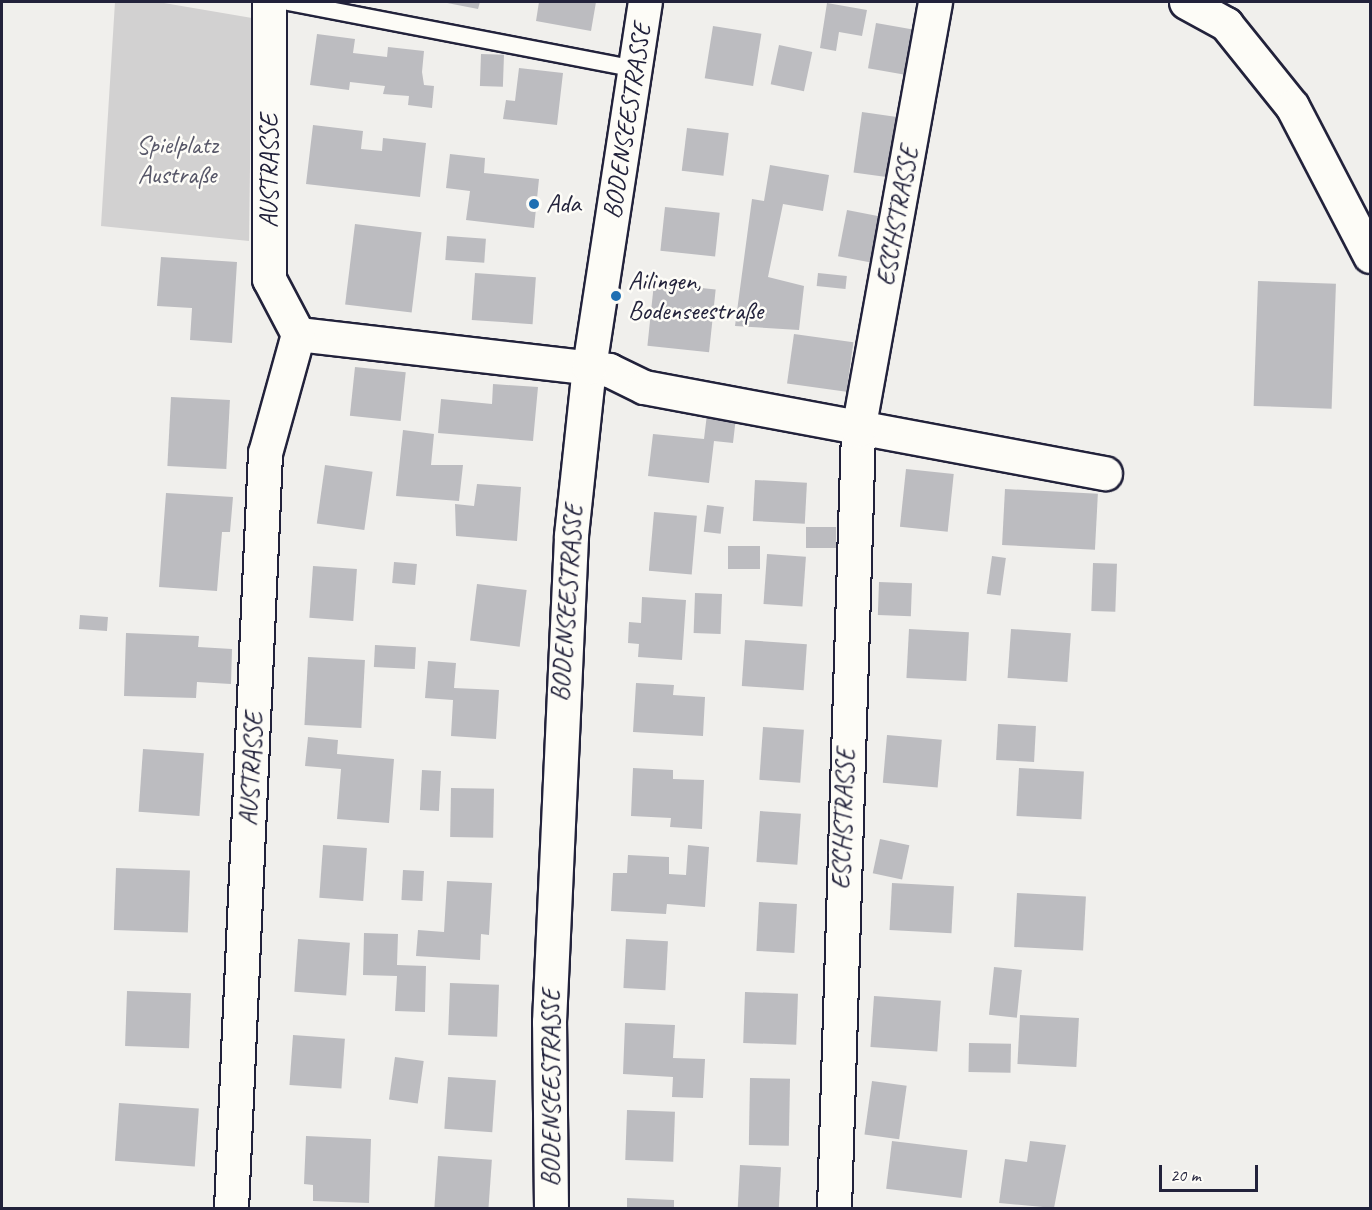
<!DOCTYPE html>
<meta charset="utf-8">
<style>
body{margin:0}
#map{position:relative;width:1372px;height:1210px;overflow:hidden;background:#f0efec;font-family:Caveat,sans-serif}
div>[style]{position:absolute}
[style*='--x']{left:calc(var(--x)*1px);top:calc(var(--y)*1px);width:calc(var(--w)*1px);rotate:calc(var(--a)*1deg)}
.green>*{inset:0;background:#d2d1d1}
.building>*{inset:0;background:#bcbcc0;transform-origin:0 0}
.roads{filter:drop-shadow(2px 0 #22223b) drop-shadow(-2px 0 #22223b) drop-shadow(0 2px #22223b) drop-shadow(0 -2px #22223b)}
.service>*{height:16px;margin:-8px;padding:0 8px;transform-origin:8px;border-radius:8px;background:#fdfcf7}
.minor>*{height:33px;margin:-16.5px;padding:0 16.5px;transform-origin:16.5px;border-radius:16.5px;background:#fdfcf7}
.secondary>*{height:33px;margin:-16.5px;padding:0 16.5px;transform-origin:16.5px;border-radius:16.5px;background:#fdfcf7}
.dots>*{width:16px;height:16px;translate:-50% -50%;box-sizing:border-box;border:3px solid #fdfcf7;border-radius:50%}
span{translate:-50% -50%;white-space:nowrap;text-align:center;line-height:1.15;-webkit-text-stroke:5px #fdfcf7;paint-order:stroke}
.street-label{font-size:26px;color:#22223b}
.park-label{font-size:26px;color:#575768}
.poi-label{font-size:26px;color:#22223b}
.left{translate:0 -50%;text-align:left}
.frame{position:absolute;inset:0;border:3px solid #22223b;pointer-events:none}
.scale{position:absolute;left:1159px;top:1165px;width:99px;height:27px;box-sizing:border-box;border:3px solid #22223b;border-top:0;padding-left:8px;font-size:18px;line-height:21px;white-space:nowrap;color:#22223b;-webkit-text-stroke:4px #fdfcf7;paint-order:stroke}
</style>
<div id="map">
<div class="green">
<i style="clip-path:polygon(115px 2px,158px 2px,252px 18px,249px 241px,101px 226px)"></i>
</div>
<div class="building">
<i style="clip-path:polygon(442px 2px,480px 2px,478px 9px)"></i>
<i style="clip-path:polygon(539px 2px,596px 2px,591px 31px,536px 21px)"></i>
<i style="clip-path:polygon(827px 3px,867px 10px,862px 36px,839px 32px,836px 51px,820px 48px)"></i>
<i style="left:876px;top:23px;width:39px;height:46px;rotate:10deg"></i>
<i style="left:713px;top:26px;width:49px;height:53px;rotate:9deg"></i>
<i style="clip-path:polygon(317px 34px,355px 39px,353px 53px,387px 57px,388px 47px,424px 51px,422px 72px,424px 85px,434px 86px,432px 108px,408px 105px,409px 96px,383px 94px,385px 86px,350px 82px,349px 90px,310px 85px)"></i>
<i style="left:779px;top:45px;width:34px;height:40px;rotate:12deg"></i>
<i style="left:481px;top:54px;width:23px;height:32px;rotate:2deg"></i>
<i style="clip-path:polygon(519px 68px,563px 73px,557px 125px,503px 119px,506px 100px,515px 101px)"></i>
<i style="left:862px;top:112px;width:37px;height:61px;rotate:8deg"></i>
<i style="clip-path:polygon(313px 125px,363px 131px,361px 149px,382px 151px,383px 138px,426px 143px,420px 197px,306px 184px)"></i>
<i style="left:687px;top:128px;width:42px;height:43px;rotate:7deg"></i>
<i style="clip-path:polygon(450px 154px,485px 158px,484px 173px,539px 179px,534px 228px,466px 220px,470px 191px,446px 188px)"></i>
<i style="clip-path:polygon(770px 165px,829px 175px,823px 211px,783px 204px,768px 277px,804px 286px,799px 330px,735px 326px,752px 199px,764px 201px)"></i>
<i style="left:665px;top:207px;width:55px;height:44px;rotate:6deg"></i>
<i style="left:847px;top:210px;width:43px;height:47px;rotate:11deg"></i>
<i style="left:355px;top:224px;width:67px;height:81px;rotate:7deg"></i>
<i style="left:447px;top:236px;width:39px;height:24px;rotate:4deg"></i>
<i style="clip-path:polygon(161px 257px,237px 262px,232px 343px,190px 340px,192px 308px,157px 306px)"></i>
<i style="left:475px;top:273px;width:61px;height:47px;rotate:4deg"></i>
<i style="left:818px;top:273px;width:29px;height:13px;rotate:6deg"></i>
<i style="left:1258px;top:281px;width:78px;height:125px;rotate:2deg"></i>
<i style="left:654px;top:283px;width:62px;height:63px;rotate:6deg"></i>
<i style="left:794px;top:334px;width:60px;height:50px;rotate:8deg"></i>
<i style="left:355px;top:367px;width:51px;height:49px;rotate:6deg"></i>
<i style="clip-path:polygon(493px 384px,538px 387px,533px 441px,438px 433px,441px 399px,492px 404px)"></i>
<i style="left:171px;top:397px;width:59px;height:69px;rotate:3deg"></i>
<i style="clip-path:polygon(707px 414px,736px 417px,733px 443px,714px 441px,709px 483px,648px 476px,653px 434px,704px 439px)"></i>
<i style="clip-path:polygon(403px 430px,434px 434px,431px 465px,463px 465px,459px 501px,396px 496px)"></i>
<i style="left:325px;top:465px;width:48px;height:59px;rotate:8deg"></i>
<i style="left:906px;top:469px;width:48px;height:58px;rotate:6deg"></i>
<i style="left:755px;top:480px;width:52px;height:41px;rotate:3deg"></i>
<i style="clip-path:polygon(477px 484px,521px 487px,517px 541px,456px 536px,455px 504px,474px 506px)"></i>
<i style="left:1005px;top:489px;width:93px;height:56px;rotate:3deg"></i>
<i style="clip-path:polygon(166px 493px,233px 497px,230px 532px,222px 532px,217px 591px,159px 587px)"></i>
<i style="left:707px;top:505px;width:17px;height:27px;rotate:7deg"></i>
<i style="left:654px;top:512px;width:43px;height:59px;rotate:5deg"></i>
<i style="left:806px;top:527px;width:30px;height:21px"></i>
<i style="left:728px;top:546px;width:32px;height:23px"></i>
<i style="left:767px;top:554px;width:39px;height:50px;rotate:4deg"></i>
<i style="left:992px;top:556px;width:14px;height:38px;rotate:8deg"></i>
<i style="left:394px;top:562px;width:23px;height:21px;rotate:5deg"></i>
<i style="left:1093px;top:563px;width:24px;height:48px;rotate:2deg"></i>
<i style="left:313px;top:566px;width:44px;height:52px;rotate:4deg"></i>
<i style="left:879px;top:582px;width:33px;height:33px;rotate:2deg"></i>
<i style="left:477px;top:584px;width:50px;height:57px;rotate:7deg"></i>
<i style="left:695px;top:593px;width:27px;height:40px;rotate:2deg"></i>
<i style="clip-path:polygon(642px 597px,686px 600px,682px 660px,638px 657px,639px 644px,628px 643px,629px 622px,641px 623px)"></i>
<i style="left:80px;top:615px;width:28px;height:14px;rotate:4deg"></i>
<i style="left:909px;top:629px;width:60px;height:49px;rotate:3deg"></i>
<i style="left:1011px;top:629px;width:60px;height:49px;rotate:4deg"></i>
<i style="clip-path:polygon(126px 633px,199px 636px,198px 647px,232px 649px,231px 684px,197px 682px,196px 698px,124px 696px)"></i>
<i style="left:745px;top:640px;width:62px;height:46px;rotate:4deg"></i>
<i style="left:375px;top:645px;width:41px;height:22px;rotate:3deg"></i>
<i style="left:308px;top:657px;width:57px;height:68px;rotate:3deg"></i>
<i style="clip-path:polygon(428px 661px,456px 663px,454px 688px,499px 690px,496px 739px,451px 736px,453px 700px,425px 698px)"></i>
<i style="clip-path:polygon(636px 683px,674px 685px,673px 695px,705px 697px,703px 736px,633px 732px)"></i>
<i style="left:998px;top:724px;width:38px;height:36px;rotate:3deg"></i>
<i style="left:763px;top:727px;width:41px;height:53px;rotate:4deg"></i>
<i style="left:887px;top:735px;width:55px;height:48px;rotate:5deg"></i>
<i style="clip-path:polygon(308px 737px,338px 740px,337px 754px,394px 759px,389px 823px,337px 819px,341px 769px,305px 766px)"></i>
<i style="left:143px;top:749px;width:61px;height:63px;rotate:4deg"></i>
<i style="clip-path:polygon(633px 768px,673px 770px,673px 779px,704px 780px,702px 829px,670px 827px,671px 818px,631px 816px)"></i>
<i style="left:1019px;top:768px;width:65px;height:48px;rotate:3deg"></i>
<i style="left:422px;top:770px;width:19px;height:40px;rotate:3deg"></i>
<i style="left:451px;top:788px;width:43px;height:49px;rotate:1deg"></i>
<i style="left:760px;top:811px;width:41px;height:51px;rotate:4deg"></i>
<i style="left:880px;top:839px;width:30px;height:35px;rotate:12deg"></i>
<i style="left:323px;top:845px;width:44px;height:53px;rotate:4deg"></i>
<i style="clip-path:polygon(688px 845px,709px 847px,705px 907px,667px 904px,666px 914px,611px 911px,613px 873px,627px 873px,628px 855px,669px 857px,669px 874px,686px 875px)"></i>
<i style="left:116px;top:868px;width:74px;height:62px;rotate:2deg"></i>
<i style="left:403px;top:870px;width:21px;height:30px;rotate:3deg"></i>
<i style="clip-path:polygon(447px 881px,492px 883px,489px 935px,481px 934px,480px 960px,416px 956px,418px 930px,444px 932px)"></i>
<i style="left:892px;top:883px;width:62px;height:47px;rotate:3deg"></i>
<i style="left:1017px;top:893px;width:69px;height:54px;rotate:3deg"></i>
<i style="left:759px;top:902px;width:38px;height:49px;rotate:3deg"></i>
<i style="clip-path:polygon(364px 933px,398px 934px,397px 965px,426px 966px,425px 1012px,395px 1011px,397px 976px,363px 975px)"></i>
<i style="left:298px;top:939px;width:52px;height:53px;rotate:4deg"></i>
<i style="left:626px;top:939px;width:42px;height:49px;rotate:3deg"></i>
<i style="left:994px;top:967px;width:28px;height:48px;rotate:6deg"></i>
<i style="left:450px;top:983px;width:49px;height:52px;rotate:2deg"></i>
<i style="left:127px;top:991px;width:64px;height:55px;rotate:2deg"></i>
<i style="left:745px;top:992px;width:53px;height:51px;rotate:2deg"></i>
<i style="left:874px;top:996px;width:67px;height:51px;rotate:4deg"></i>
<i style="left:1020px;top:1015px;width:59px;height:49px;rotate:3deg"></i>
<i style="clip-path:polygon(625px 1023px,675px 1025px,673px 1058px,705px 1059px,703px 1098px,672px 1097px,673px 1077px,623px 1074px)"></i>
<i style="left:293px;top:1035px;width:52px;height:50px;rotate:4deg"></i>
<i style="left:969px;top:1043px;width:42px;height:29px;rotate:1deg"></i>
<i style="left:395px;top:1057px;width:29px;height:43px;rotate:8deg"></i>
<i style="left:448px;top:1077px;width:48px;height:52px;rotate:4deg"></i>
<i style="left:750px;top:1078px;width:40px;height:67px;rotate:1deg"></i>
<i style="left:872px;top:1081px;width:35px;height:54px;rotate:8deg"></i>
<i style="left:119px;top:1103px;width:80px;height:58px;rotate:4deg"></i>
<i style="left:627px;top:1110px;width:48px;height:50px;rotate:2deg"></i>
<i style="clip-path:polygon(306px 1136px,371px 1139px,369px 1203px,313px 1201px,313px 1185px,304px 1184px)"></i>
<i style="left:892px;top:1141px;width:76px;height:48px;rotate:7deg"></i>
<i style="clip-path:polygon(1030px 1141px,1066px 1145px,1054px 1208px,999px 1203px,1005px 1159px,1027px 1162px)"></i>
<i style="left:438px;top:1156px;width:54px;height:52px;rotate:4deg"></i>
<i style="left:740px;top:1165px;width:41px;height:43px;rotate:3deg"></i>
<i style="clip-path:polygon(627px 1198px,674px 1200px,674px 1208px,627px 1208px)"></i>
</div>
<div class="roads">
<div class="service">
<i style="--x:288;--y:2;--w:353;--a:10.9"></i>
</div>
<div class="minor">
<i style="--x:1186;--y:2;--w:46;--a:28.8"></i>
<i style="--x:1226;--y:24;--w:105;--a:51.2"></i>
<i style="--x:1292;--y:106;--w:169;--a:62.5"></i>
<i style="--x:298;--y:334;--w:313;--a:6.6"></i>
<i style="--x:609;--y:370;--w:39;--a:26"></i>
<i style="--x:644;--y:387;--w:469;--a:10.6"></i>
<i style="--x:231;--y:1208;--w:756;--a:-87.42"></i>
<i style="--x:265;--y:453;--w:123;--a:-74.5"></i>
<i style="--x:298;--y:334;--w:62;--a:-117.8"></i>
<i style="--x:269;--y:279;--w:277;--a:-90"></i>
<i style="--x:834;--y:1208;--w:778;--a:-88.23"></i>
<i style="--x:858;--y:430;--w:435;--a:-79.8"></i>
</div>
<div class="secondary">
<i style="--x:551;--y:1208;--w:186;--a:-90.6"></i>
<i style="--x:549;--y:1022;--w:487;--a:-87.4"></i>
<i style="--x:571;--y:535;--w:169;--a:-83.9"></i>
<i style="--x:589;--y:367;--w:369;--a:-81.3"></i>
</div>
</div>
<div class="dots">
<i style="left:534px;top:204px;background:#1f6fb2"></i>
<i style="left:616px;top:296px;background:#1f6fb2"></i>
</div>
<div class="street-label">
<span style="left:627px;top:121px;rotate:-81deg">BODENSEESTRASSE</span>
<span style="left:269px;top:171px;rotate:-90deg">AUSTRASSE</span>
<span style="left:897px;top:216px;rotate:-80deg">ESCHSTRASSE</span>
<span style="left:567px;top:603px;rotate:-86deg">BODENSEESTRASSE</span>
<span style="left:251px;top:769px;rotate:-87deg">AUSTRASSE</span>
<span style="left:843px;top:819px;rotate:-88deg">ESCHSTRASSE</span>
<span style="left:551px;top:1088px;rotate:-90deg">BODENSEESTRASSE</span>
</div>
<div class="park-label">
<span style="left:177px;top:160px">Spielplatz<br>Austraße</span>
</div>
<div class="poi-label">
<span class="left" style="left:546px;top:204px">Ada</span>
<span class="left" style="left:628px;top:296px">Ailingen,<br>Bodenseestraße</span>
</div>
<div class="frame"></div>
<div class="scale">20 m</div>
</div>
